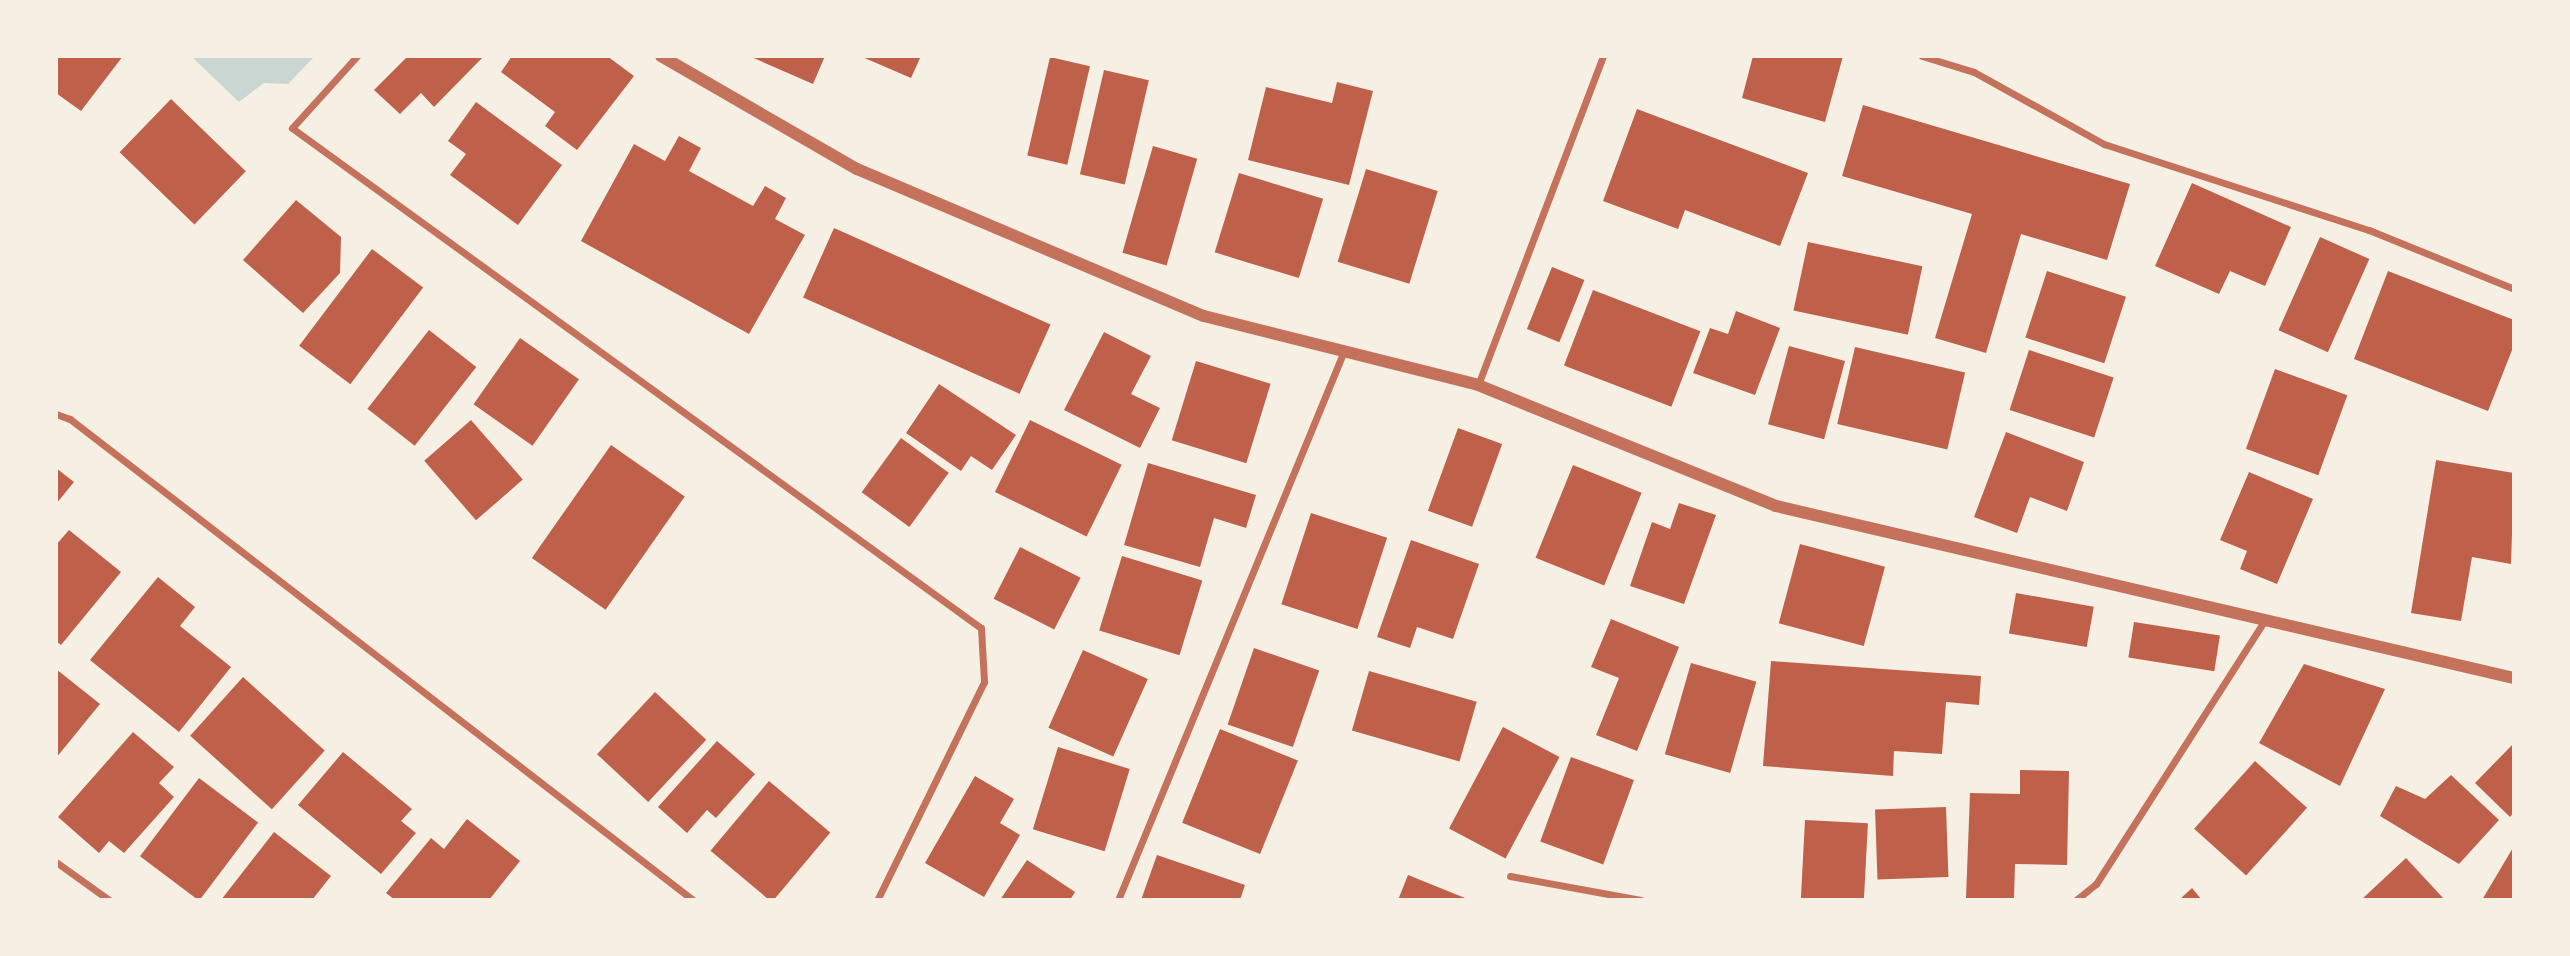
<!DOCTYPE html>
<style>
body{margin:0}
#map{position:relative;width:2570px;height:956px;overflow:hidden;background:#f6efe4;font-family:"Archivo Narrow",sans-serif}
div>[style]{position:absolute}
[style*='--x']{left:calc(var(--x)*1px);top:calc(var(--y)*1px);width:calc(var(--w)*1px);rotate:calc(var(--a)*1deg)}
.water>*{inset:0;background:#c9d6d2}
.building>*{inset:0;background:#bf614a;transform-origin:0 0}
.minor>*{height:7px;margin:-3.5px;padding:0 3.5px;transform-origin:3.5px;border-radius:3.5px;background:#c5725c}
.tertiary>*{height:12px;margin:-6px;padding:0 6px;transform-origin:6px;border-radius:6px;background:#c5725c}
span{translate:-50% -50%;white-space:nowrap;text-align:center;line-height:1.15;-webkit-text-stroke:5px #f6efe4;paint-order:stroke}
.frame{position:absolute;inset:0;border:58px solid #f6efe4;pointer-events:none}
</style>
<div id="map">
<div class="water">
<i style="clip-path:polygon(191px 56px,315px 56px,288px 84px,264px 83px,239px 102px)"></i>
</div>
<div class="building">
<i style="clip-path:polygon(56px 56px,123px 56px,81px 111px,56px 93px)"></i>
<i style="clip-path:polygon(408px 56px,484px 56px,434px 107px,421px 93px,400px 114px,374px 90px)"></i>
<i style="clip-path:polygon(512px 56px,607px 56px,634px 76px,577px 150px,545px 126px,555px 112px,501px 72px)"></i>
<i style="clip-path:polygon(749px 56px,825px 56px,813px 84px)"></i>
<i style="clip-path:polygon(860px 56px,921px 56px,911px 78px)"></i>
<i style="clip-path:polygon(1753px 56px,1843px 56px,1825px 122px,1742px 98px)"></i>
<i style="left:1050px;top:57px;width:41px;height:101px;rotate:13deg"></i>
<i style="left:1104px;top:70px;width:46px;height:107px;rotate:13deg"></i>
<i style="clip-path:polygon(1337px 82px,1373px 91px,1349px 185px,1248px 160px,1266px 87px,1332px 103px)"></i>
<i style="left:171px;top:99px;width:104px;height:74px;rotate:44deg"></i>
<i style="clip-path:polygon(476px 102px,562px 165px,518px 225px,450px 175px,466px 154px,448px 141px)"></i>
<i style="clip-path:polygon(1863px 105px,2130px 184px,2107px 260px,2021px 234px,1986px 353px,1935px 338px,1972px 214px,1842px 176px)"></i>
<i style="clip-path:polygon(1637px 109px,1808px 173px,1780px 246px,1685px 210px,1678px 229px,1603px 201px)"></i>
<i style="clip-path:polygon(679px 136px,701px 148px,689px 171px,753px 206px,765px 186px,786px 198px,775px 219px,805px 235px,749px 334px,581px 241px,634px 144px,665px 161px)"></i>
<i style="left:1153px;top:146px;width:46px;height:111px;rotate:16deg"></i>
<i style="left:1366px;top:169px;width:75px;height:97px;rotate:17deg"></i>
<i style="left:1239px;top:173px;width:88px;height:83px;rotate:17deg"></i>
<i style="clip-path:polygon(2192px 183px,2291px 227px,2265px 286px,2230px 271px,2219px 294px,2155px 266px)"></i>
<i style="clip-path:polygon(296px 200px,341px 237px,340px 273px,303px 313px,243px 260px)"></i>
<i style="left:834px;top:228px;width:237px;height:76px;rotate:24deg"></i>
<i style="left:2320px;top:237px;width:54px;height:102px;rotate:24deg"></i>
<i style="left:1808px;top:242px;width:117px;height:70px;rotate:12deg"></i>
<i style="left:372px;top:249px;width:64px;height:121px;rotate:37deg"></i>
<i style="left:1552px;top:267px;width:35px;height:67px;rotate:22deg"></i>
<i style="left:2047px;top:271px;width:83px;height:70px;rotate:18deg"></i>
<i style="clip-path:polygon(2388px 271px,2514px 320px,2514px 345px,2488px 411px,2354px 359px)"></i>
<i style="left:1593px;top:290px;width:115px;height:81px;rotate:21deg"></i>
<i style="clip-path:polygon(1736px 311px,1780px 328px,1755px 395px,1693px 373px,1710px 328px,1728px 334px)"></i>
<i style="left:429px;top:330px;width:60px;height:100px;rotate:38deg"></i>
<i style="clip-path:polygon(1104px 332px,1151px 356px,1131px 394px,1160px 408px,1140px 448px,1064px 410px)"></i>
<i style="left:520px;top:338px;width:72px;height:81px;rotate:35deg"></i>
<i style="left:1789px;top:346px;width:58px;height:81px;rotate:15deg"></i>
<i style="left:1855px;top:347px;width:113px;height:79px;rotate:13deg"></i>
<i style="left:2029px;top:350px;width:89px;height:63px;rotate:18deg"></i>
<i style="left:1196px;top:361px;width:78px;height:83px;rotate:17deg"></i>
<i style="left:2275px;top:369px;width:77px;height:85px;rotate:20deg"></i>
<i style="clip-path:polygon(939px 384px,1016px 435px,992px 470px,971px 456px,961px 471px,906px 433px)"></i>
<i style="left:471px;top:420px;width:79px;height:62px;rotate:49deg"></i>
<i style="left:1030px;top:420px;width:102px;height:80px;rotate:26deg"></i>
<i style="left:1458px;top:428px;width:47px;height:88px;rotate:20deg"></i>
<i style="clip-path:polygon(2006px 432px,2084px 462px,2067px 511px,2030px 497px,2017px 533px,1974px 517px)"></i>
<i style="left:901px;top:438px;width:59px;height:67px;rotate:36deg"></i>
<i style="left:611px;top:445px;width:90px;height:138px;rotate:35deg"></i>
<i style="clip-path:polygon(2436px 460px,2514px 473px,2511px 564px,2472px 557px,2461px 621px,2411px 613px)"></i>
<i style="clip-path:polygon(1148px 463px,1256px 495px,1246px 528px,1214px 518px,1200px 567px,1124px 545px)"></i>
<i style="left:1573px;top:465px;width:74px;height:100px;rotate:22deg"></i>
<i style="clip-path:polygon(56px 468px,74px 482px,56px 504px)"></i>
<i style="clip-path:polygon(2249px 472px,2313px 499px,2277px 584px,2240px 569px,2247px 551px,2220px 540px)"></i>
<i style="clip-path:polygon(1679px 503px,1716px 515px,1684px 604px,1630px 586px,1652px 522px,1670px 529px)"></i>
<i style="left:1311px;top:513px;width:80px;height:96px;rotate:18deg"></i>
<i style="clip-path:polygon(69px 530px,121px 572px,61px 645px,56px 641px,56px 545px)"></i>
<i style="clip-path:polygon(1411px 540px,1479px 564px,1453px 639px,1417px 627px,1410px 648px,1377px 637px)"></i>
<i style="left:1800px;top:544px;width:88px;height:82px;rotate:15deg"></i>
<i style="left:1020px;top:547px;width:68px;height:58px;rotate:27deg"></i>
<i style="left:1122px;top:556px;width:84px;height:78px;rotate:17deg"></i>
<i style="clip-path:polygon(158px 577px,195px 607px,180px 626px,231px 667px,179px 732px,90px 660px)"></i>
<i style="left:2016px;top:593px;width:79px;height:41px;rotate:10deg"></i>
<i style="clip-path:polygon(1611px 619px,1679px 647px,1637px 751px,1596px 735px,1619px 678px,1591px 667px)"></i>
<i style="left:2134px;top:622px;width:87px;height:36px;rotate:9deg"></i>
<i style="left:1254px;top:648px;width:69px;height:81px;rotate:19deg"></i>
<i style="left:1083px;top:650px;width:71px;height:85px;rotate:24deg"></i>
<i style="clip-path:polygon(1771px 661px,1981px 676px,1979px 705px,1946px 702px,1942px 754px,1894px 751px,1893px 776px,1763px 766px)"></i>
<i style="left:1691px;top:663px;width:68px;height:95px;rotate:16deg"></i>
<i style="clip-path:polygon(2304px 664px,2385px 689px,2340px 786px,2259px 743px)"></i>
<i style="clip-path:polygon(56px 669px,100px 704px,56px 758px)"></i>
<i style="left:1369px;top:671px;width:112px;height:62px;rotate:16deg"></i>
<i style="left:243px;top:677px;width:110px;height:79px;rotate:42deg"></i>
<i style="left:655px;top:692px;width:70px;height:85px;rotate:43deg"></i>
<i style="left:1503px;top:727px;width:64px;height:115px;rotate:28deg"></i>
<i style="left:1220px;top:729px;width:84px;height:101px;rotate:22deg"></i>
<i style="clip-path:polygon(133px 732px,174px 767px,159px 783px,174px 797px,124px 853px,109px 841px,99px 853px,58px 817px)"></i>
<i style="clip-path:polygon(717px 741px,755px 774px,716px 818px,707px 810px,687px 833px,658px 807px)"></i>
<i style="clip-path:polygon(2514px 743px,2514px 812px,2510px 817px,2475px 783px)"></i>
<i style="left:1058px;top:747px;width:75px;height:86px;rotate:17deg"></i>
<i style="clip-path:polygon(343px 752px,412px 809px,401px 821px,416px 833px,381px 874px,298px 805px)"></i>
<i style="left:1571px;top:757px;width:67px;height:90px;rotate:20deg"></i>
<i style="left:2255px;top:761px;width:70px;height:91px;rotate:42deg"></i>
<i style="clip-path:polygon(2020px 770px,2069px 771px,2067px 865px,2015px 864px,2014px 899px,1966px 898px,1970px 793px,2020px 794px)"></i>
<i style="clip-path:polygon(2451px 775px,2499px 820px,2459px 864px,2380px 816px,2396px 786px,2425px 799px)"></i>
<i style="clip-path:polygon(975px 776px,1014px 799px,1000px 823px,1020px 835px,984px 897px,925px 863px)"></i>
<i style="left:199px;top:778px;width:74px;height:98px;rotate:37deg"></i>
<i style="left:769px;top:781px;width:80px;height:91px;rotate:40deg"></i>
<i style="left:1946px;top:807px;width:70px;height:71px;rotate:88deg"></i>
<i style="clip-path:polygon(467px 819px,520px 861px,489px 900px,395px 900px,386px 893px,431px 838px,444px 849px)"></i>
<i style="left:1805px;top:820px;width:63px;height:78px;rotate:3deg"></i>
<i style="clip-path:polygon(274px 832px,331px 876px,312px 900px,221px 900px)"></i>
<i style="clip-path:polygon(2514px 846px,2514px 900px,2482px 900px)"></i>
<i style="clip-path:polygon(1157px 855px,1245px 885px,1240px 900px,1141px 900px)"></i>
<i style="clip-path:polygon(2406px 858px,2444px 899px,2361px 900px)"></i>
<i style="clip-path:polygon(1027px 860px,1075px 892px,1070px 900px,1000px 900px)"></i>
<i style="clip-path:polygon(1408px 875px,1470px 900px,1398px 900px)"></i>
<i style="clip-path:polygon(2192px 888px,2202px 900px,2179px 900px)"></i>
</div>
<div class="minor">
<i style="--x:357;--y:56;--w:97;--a:132.1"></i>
<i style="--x:292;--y:128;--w:851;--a:35.97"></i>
<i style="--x:981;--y:628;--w:54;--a:86.8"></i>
<i style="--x:984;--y:682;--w:243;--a:116.1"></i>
<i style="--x:1922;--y:56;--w:54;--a:17.1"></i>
<i style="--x:1974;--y:72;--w:149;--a:29"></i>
<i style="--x:2104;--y:144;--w:279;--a:18"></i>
<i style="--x:2369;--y:230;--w:157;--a:22.1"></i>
<i style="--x:1478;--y:385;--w:352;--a:-69.2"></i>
<i style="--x:56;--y:414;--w:15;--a:20"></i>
<i style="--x:70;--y:419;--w:787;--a:37.67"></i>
<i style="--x:56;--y:862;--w:65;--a:35.6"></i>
<i style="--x:1510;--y:876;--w:133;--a:10.4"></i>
<i style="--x:1118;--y:900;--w:594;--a:-67.63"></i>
<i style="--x:2076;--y:900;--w:26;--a:-39"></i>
<i style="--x:2096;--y:884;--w:313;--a:-57.4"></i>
</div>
<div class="tertiary">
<i style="--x:661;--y:56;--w:226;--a:30"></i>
<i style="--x:857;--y:169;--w:377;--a:23"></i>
<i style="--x:1204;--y:316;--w:283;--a:14.1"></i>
<i style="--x:1478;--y:385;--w:322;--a:22.1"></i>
<i style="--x:1776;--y:506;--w:758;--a:13.12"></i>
</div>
<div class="frame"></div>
</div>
